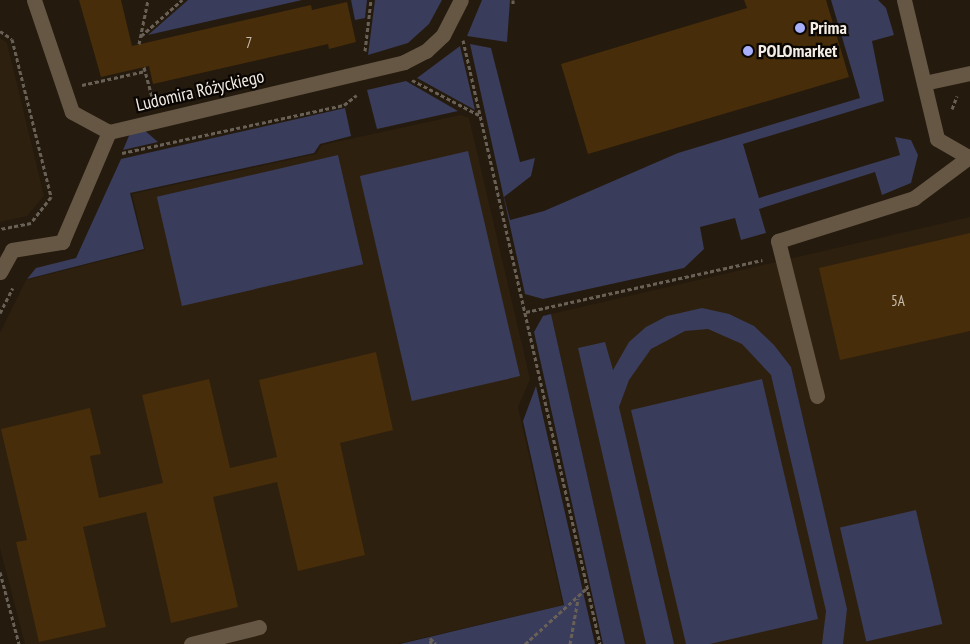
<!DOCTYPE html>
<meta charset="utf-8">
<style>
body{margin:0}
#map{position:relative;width:970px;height:644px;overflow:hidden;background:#241a0e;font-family:"PT Sans Narrow",sans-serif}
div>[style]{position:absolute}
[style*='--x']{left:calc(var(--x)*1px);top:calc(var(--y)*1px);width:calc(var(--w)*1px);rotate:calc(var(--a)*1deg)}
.built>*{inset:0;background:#2e200f}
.green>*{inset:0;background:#393c5a;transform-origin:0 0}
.building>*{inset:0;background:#472d09}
.path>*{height:3px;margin-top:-1.5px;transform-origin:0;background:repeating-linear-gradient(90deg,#6a6156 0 4px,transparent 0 6.5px)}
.minor>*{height:15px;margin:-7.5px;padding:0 7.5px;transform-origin:7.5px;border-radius:7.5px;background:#665745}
.dots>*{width:14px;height:14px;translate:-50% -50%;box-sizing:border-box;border:2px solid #0a0603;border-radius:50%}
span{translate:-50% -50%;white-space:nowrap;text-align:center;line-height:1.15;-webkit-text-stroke:4.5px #0a0603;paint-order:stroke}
.number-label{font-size:15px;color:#c9bdae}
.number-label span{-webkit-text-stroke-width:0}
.poi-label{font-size:18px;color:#f4ede5;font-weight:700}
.left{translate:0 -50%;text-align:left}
.street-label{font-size:18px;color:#f4ede5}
</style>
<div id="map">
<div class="built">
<i style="clip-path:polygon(0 38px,7px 43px,44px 196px,27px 216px,0 222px)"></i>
<i style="clip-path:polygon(460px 115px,469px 118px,530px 379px,518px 407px,563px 605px,397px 644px,25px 644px,0 548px,0 333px,26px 280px,145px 250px,132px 194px,316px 154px,322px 145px)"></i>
<i style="clip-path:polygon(970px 217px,970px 644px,625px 644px,551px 314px)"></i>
</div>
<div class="green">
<i style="clip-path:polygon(188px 0,302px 0,148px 35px)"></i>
<i style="clip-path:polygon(351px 0,367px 0,365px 18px,355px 20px)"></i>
<i style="clip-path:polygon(375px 0,442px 0,429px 24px,408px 43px,368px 55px)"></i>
<i style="clip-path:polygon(482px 0,510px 0,507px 42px,467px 36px)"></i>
<i style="clip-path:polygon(831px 0,878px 0,886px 8px,894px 35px,872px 41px,884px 101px,743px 144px,759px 198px,900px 155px,895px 137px,911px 140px,918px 155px,911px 183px,882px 195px,875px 172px,759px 209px,766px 233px,741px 240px,735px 218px,700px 227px,704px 249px,684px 268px,543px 299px,525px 294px,470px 44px,491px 48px,520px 162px,535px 158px,531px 176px,504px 197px,510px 220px,544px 211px,678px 153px,860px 98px)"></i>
<i style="clip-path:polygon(460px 46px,475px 110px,417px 78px)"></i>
<i style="clip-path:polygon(406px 81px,458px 111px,377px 129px,367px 90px)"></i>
<i style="clip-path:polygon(345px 108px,351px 136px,320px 144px,314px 153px,130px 193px,144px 249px,27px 279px,36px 268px,76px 258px,121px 159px)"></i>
<i style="clip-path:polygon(143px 129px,158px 142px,123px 150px,131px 131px)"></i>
<i style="left:468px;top:151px;width:231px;height:111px;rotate:77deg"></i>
<i style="left:338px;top:155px;width:112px;height:186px;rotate:77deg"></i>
<i style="clip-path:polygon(702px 308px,729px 314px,754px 326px,774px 345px,791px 367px,847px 609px,843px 644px,822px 644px,826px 611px,771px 375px,742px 344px,708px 329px,685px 331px,651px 349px,629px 380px,619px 407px,674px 644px,646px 644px,578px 348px,605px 342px,613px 370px,629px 342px,646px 327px,667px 316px)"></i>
<i style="clip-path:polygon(551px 314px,625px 644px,603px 644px,534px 332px,543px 316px)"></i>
<i style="clip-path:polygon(762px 379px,818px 619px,710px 644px,686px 644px,631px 410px)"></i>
<i style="clip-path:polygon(536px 386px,595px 644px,400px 644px,564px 605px,523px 421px)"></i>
<i style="left:916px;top:510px;width:117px;height:78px;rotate:77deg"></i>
</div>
<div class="building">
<i style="clip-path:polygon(79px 0,121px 0,132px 46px,311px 5px,312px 10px,347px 2px,356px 42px,329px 49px,328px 44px,153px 84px,149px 66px,101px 77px)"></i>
<i style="clip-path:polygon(744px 0,826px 0,849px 77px,588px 154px,561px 64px,747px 8px)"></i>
<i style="clip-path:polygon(970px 233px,970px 331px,840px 360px,819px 268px)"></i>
<i style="clip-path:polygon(376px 352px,393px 430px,340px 443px,365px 555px,298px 571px,277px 482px,213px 497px,238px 607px,171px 623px,146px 512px,83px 527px,106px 627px,39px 642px,16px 542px,27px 540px,1px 429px,90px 408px,101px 454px,90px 456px,99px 498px,163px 483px,142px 395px,209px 379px,230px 468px,277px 457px,259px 380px)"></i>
</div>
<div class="path">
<i style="--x:513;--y:0;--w:4;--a:90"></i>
<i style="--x:0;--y:31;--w:14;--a:34"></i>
<i style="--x:12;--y:39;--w:163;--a:76.1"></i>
<i style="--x:51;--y:197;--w:33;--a:128"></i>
<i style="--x:31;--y:223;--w:32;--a:169"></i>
<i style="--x:141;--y:36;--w:55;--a:-41.3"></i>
<i style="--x:463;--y:40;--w:619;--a:77.22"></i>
<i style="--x:139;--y:44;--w:45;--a:-78.4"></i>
<i style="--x:365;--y:51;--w:51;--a:-83.3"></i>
<i style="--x:144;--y:67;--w:35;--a:75"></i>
<i style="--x:412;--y:80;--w:78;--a:27.6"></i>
<i style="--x:82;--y:85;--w:65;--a:-12.5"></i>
<i style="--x:952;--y:109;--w:14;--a:-69"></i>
<i style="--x:122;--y:153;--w:227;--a:-12.2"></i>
<i style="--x:344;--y:105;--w:16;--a:-38"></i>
<i style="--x:526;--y:312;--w:242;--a:-12.4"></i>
<i style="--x:0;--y:313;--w:28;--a:-63"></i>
<i style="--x:0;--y:572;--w:74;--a:75.2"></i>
<i style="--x:431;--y:644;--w:6;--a:-99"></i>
<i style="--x:430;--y:638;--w:8;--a:45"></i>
<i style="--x:525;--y:644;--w:84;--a:-42.1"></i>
<i style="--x:570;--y:644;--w:46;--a:-79.9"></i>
</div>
<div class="minor">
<i style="--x:34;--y:0;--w:118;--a:71.3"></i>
<i style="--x:72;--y:112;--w:42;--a:28.4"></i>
<i style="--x:904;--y:0;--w:143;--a:76.6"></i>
<i style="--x:937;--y:139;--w:38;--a:30"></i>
<i style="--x:924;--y:83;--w:47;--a:-12.3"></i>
<i style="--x:109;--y:132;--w:303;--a:-13.3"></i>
<i style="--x:404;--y:62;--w:25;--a:-27"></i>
<i style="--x:426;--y:51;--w:23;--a:-43"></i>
<i style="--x:443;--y:35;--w:39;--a:-63"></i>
<i style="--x:0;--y:272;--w:25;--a:-61"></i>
<i style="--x:12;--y:250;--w:51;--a:-9.1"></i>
<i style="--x:62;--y:242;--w:120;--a:-66.9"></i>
<i style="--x:817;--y:396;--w:160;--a:-104.1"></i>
<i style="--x:778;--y:241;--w:143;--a:-17.5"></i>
<i style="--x:914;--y:198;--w:69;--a:-36.7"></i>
<i style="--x:191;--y:644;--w:70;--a:-14"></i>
</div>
<div class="dots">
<i style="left:800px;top:28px;background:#a8b0fc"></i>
<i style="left:748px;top:51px;background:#a8b0fc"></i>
</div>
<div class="number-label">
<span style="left:249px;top:43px">7</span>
<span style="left:898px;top:301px">5A</span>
</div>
<div class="poi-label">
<span class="left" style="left:810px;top:28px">Prima</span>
<span class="left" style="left:758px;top:51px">POLOmarket</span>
</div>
<div class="street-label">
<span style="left:200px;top:91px;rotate:-13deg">Ludomira Różyckiego</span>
</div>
</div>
